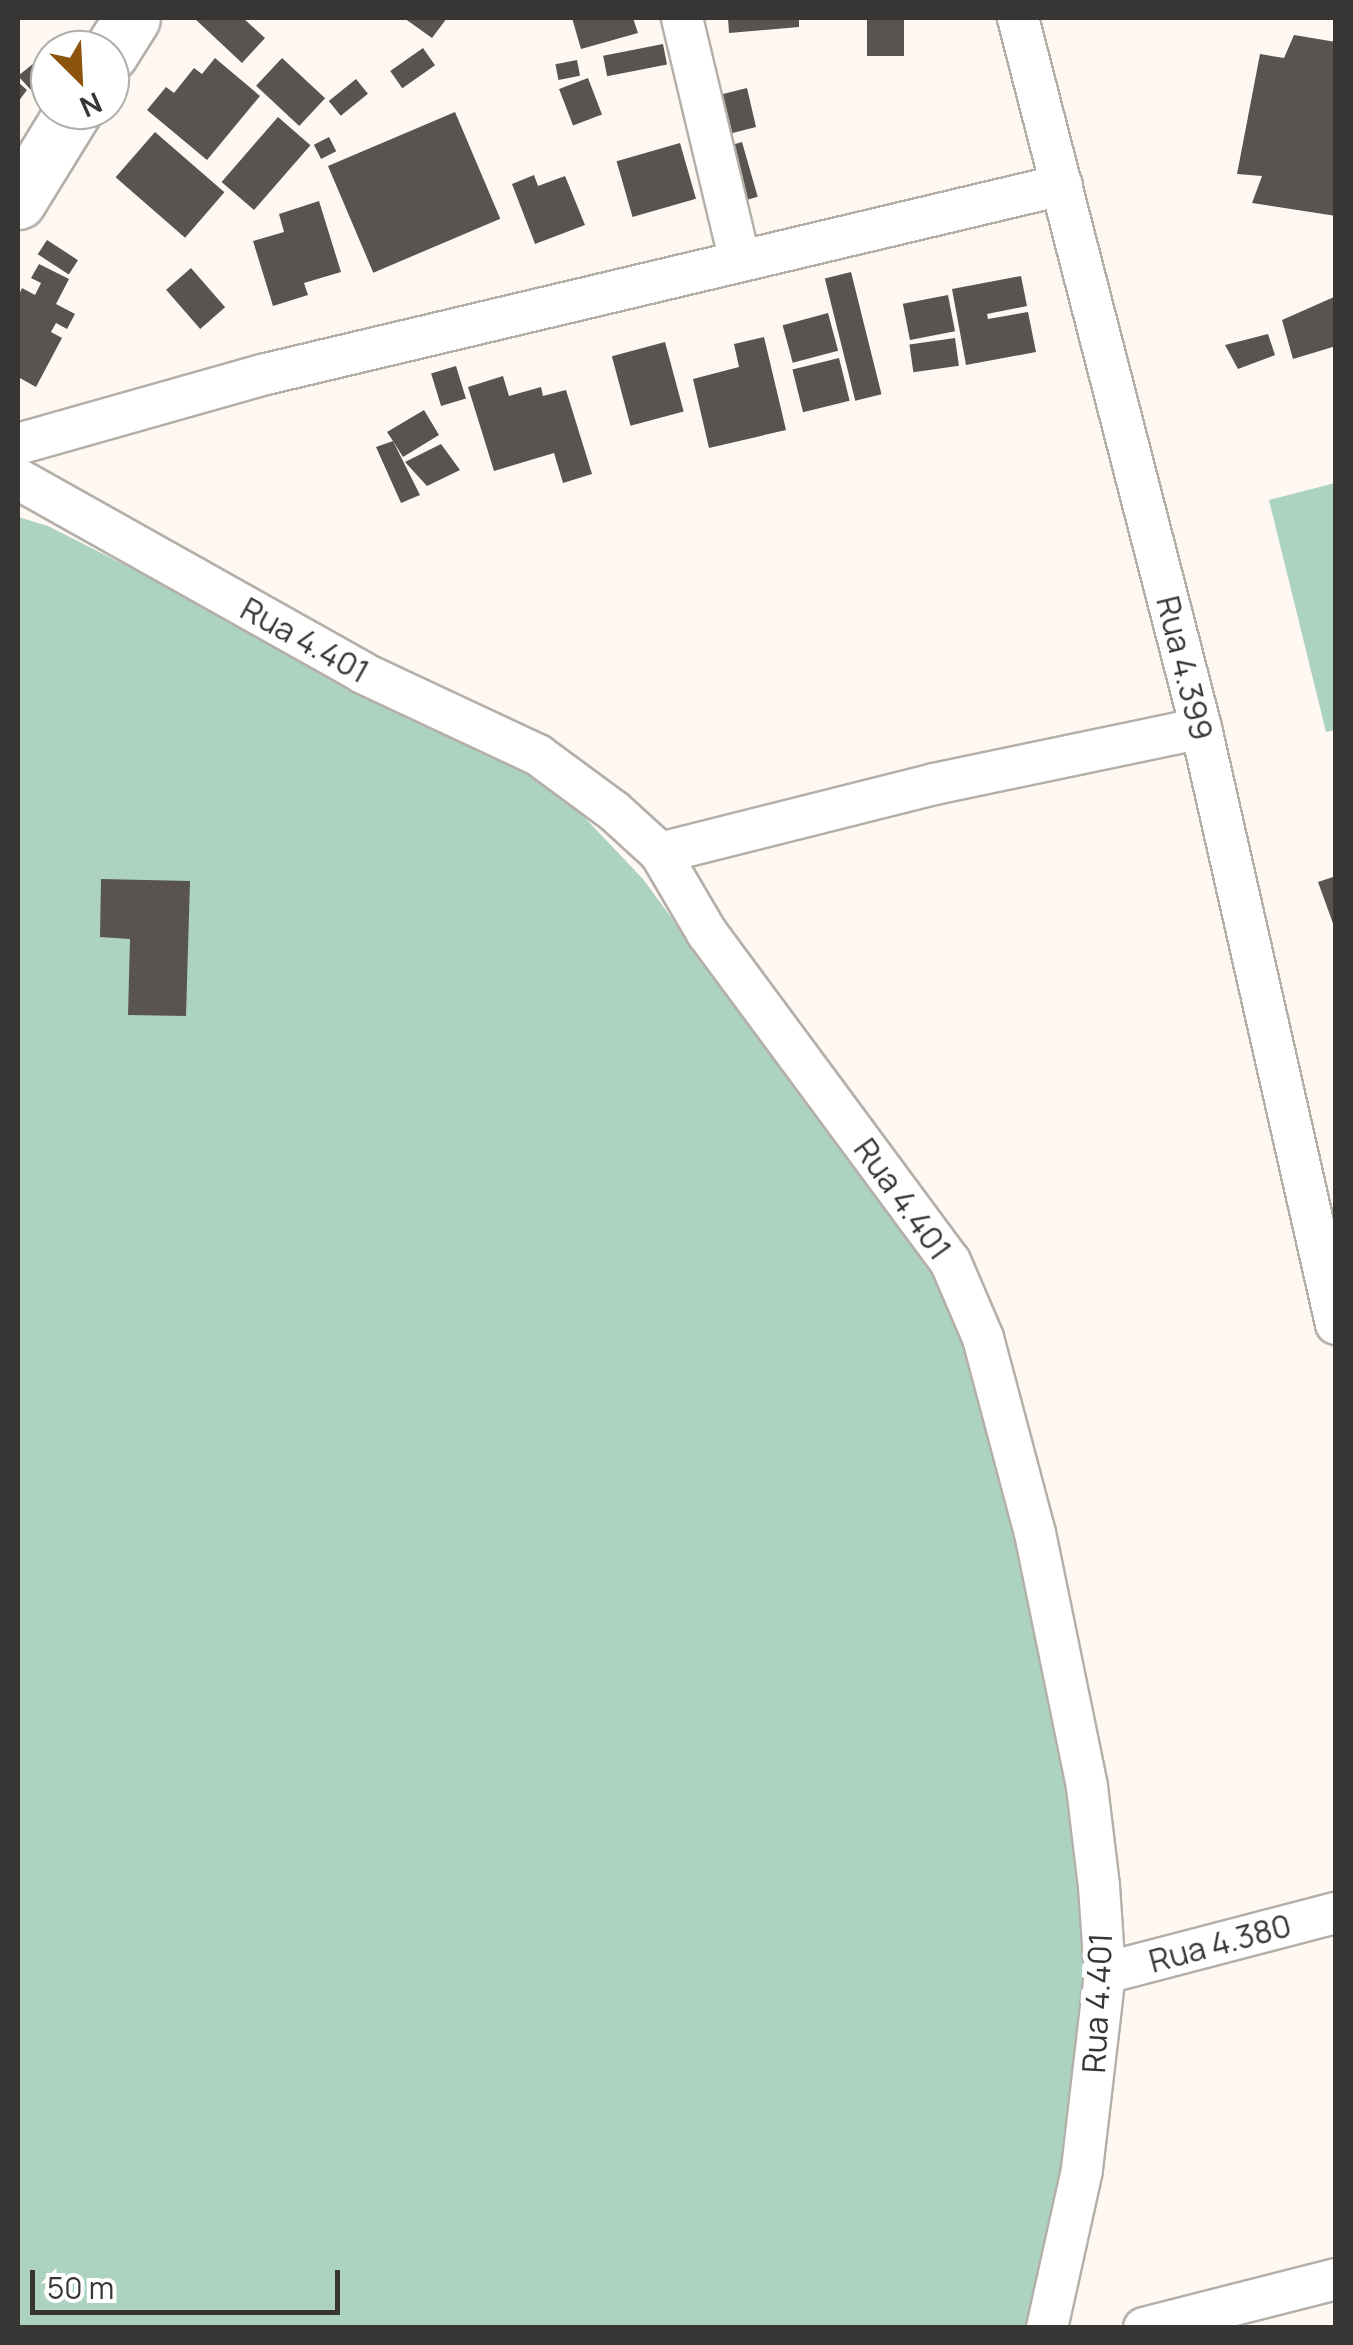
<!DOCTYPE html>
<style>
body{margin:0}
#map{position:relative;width:1353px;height:2345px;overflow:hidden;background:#fff8f2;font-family:Manrope,sans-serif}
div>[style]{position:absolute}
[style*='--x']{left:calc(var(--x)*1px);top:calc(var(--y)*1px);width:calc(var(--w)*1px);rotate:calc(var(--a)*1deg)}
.green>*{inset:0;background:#acd3c0}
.building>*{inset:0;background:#5a5450;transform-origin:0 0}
.roads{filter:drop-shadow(2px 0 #b5afaa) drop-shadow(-2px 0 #b5afaa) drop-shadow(0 2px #b5afaa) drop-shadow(0 -2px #b5afaa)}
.minor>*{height:40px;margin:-20px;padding:0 20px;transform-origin:20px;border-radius:20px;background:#fff}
.secondary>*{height:55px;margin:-27.5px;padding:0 27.5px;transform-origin:27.5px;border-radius:27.5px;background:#fff}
span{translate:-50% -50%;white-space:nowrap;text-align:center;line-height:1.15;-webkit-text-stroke:10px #fff;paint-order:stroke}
.street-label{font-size:32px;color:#383634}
.frame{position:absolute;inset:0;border:20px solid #383634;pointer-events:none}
.north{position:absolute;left:30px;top:30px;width:100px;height:100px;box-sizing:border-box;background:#fff;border:2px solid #afafae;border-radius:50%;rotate:156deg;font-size:28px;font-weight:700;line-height:40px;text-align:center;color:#383634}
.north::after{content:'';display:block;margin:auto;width:35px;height:45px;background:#8d540d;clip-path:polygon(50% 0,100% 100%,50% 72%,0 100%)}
.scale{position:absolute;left:30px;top:2270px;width:310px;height:45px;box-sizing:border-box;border:5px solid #383634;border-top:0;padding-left:12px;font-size:30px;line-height:35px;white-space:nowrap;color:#383634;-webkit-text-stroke:8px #fff;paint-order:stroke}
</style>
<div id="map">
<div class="green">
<i style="clip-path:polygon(1335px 483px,1336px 730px,1326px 732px,1269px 500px)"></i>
<i style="clip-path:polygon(18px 517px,48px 526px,548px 779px,643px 879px,760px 1038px,950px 1261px,1048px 1598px,1103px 1936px,1067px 2238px,1034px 2327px,18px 2327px)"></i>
</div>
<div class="building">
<i style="clip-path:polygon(194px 18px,243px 18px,265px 38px,242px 63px)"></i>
<i style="clip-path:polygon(404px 18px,447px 18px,432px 38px)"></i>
<i style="clip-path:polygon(572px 18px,633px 18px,638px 33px,581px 49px)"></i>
<i style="clip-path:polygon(728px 18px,799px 18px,799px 27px,729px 33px)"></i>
<i style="left:867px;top:18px;width:37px;height:38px"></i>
<i style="clip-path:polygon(1294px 35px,1336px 42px,1336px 216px,1252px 203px,1262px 176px,1237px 174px,1260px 54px,1284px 58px)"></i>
<i style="left:663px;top:44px;width:21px;height:61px;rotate:79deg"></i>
<i style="left:423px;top:48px;width:21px;height:40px;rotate:55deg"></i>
<i style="clip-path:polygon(215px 58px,260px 96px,207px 160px,147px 110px,166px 87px,174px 93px,194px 68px,202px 74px)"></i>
<i style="left:282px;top:58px;width:59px;height:38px;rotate:43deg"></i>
<i style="left:577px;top:60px;width:16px;height:22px;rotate:79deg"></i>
<i style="clip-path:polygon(34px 63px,50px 81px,50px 96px,43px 103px,18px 76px)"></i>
<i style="left:588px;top:78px;width:39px;height:31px;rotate:69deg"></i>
<i style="left:356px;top:79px;width:19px;height:35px;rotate:51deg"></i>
<i style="clip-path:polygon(18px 82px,27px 90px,18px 102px)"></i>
<i style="clip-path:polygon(747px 88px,756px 127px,721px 136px,719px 95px)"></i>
<i style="left:455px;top:112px;width:116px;height:138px;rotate:67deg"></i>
<i style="left:278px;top:117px;width:43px;height:86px;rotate:41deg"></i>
<i style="left:155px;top:132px;width:92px;height:60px;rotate:41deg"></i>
<i style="left:329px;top:137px;width:16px;height:17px;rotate:63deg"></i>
<i style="left:742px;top:142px;width:57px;height:26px;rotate:74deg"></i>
<i style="left:680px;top:143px;width:58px;height:66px;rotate:74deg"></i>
<i style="clip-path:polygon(534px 175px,538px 186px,565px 176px,585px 225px,535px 244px,512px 184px)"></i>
<i style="clip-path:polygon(319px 201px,341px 272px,304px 283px,308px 295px,273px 306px,253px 241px,284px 232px,279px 214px)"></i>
<i style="left:47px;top:240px;width:37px;height:17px;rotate:33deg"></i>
<i style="clip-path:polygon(39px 264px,69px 279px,56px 304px,75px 314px,67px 329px,56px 323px,51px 332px,62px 338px,36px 387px,18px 377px,18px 297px,22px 288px,35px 295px,41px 283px,31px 278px)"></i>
<i style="left:191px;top:268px;width:52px;height:33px;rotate:49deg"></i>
<i style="left:851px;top:272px;width:126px;height:27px;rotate:76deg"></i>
<i style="clip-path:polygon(1021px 276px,1027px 306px,987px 314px,988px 319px,1028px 312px,1036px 352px,966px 365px,952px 289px)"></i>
<i style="left:948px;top:295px;width:37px;height:46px;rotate:79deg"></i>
<i style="clip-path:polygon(1334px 297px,1336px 346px,1293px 359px,1282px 320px)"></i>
<i style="left:828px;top:313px;width:39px;height:47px;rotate:75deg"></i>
<i style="clip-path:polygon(1268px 334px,1275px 355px,1238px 369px,1225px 345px)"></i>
<i style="clip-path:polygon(764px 337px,786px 430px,709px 448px,693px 379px,739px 367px,734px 344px)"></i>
<i style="left:955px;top:338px;width:28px;height:46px;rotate:82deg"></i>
<i style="left:665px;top:342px;width:72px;height:55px;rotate:75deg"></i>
<i style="left:839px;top:358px;width:44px;height:48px;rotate:76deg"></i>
<i style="left:456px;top:366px;width:34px;height:26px;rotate:73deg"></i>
<i style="clip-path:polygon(503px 376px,509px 396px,541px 387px,543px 396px,566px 390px,592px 474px,563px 483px,554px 453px,494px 471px,468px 387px)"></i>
<i style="clip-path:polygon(424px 410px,439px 435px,403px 457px,393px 441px,420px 495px,401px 503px,376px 447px,393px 441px,387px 432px)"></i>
<i style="clip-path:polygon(441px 444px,460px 470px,427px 486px,405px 462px)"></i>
<i style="clip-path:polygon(1336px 876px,1336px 929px,1335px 929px,1318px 882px)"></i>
<i style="clip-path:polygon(101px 879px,190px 881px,186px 1016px,128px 1015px,130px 939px,100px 937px)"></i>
</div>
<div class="roads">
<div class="minor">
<i style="--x:682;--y:18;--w:250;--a:76.6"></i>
<i style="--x:1018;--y:18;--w:733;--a:75.55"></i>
<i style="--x:1201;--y:728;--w:611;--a:77.24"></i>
<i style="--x:18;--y:444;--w:258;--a:-15.8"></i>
<i style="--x:266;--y:374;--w:818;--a:-13.36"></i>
<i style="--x:18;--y:479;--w:396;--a:29.3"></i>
<i style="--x:363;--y:673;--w:193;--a:25.1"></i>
<i style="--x:538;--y:755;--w:94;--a:36.4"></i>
<i style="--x:614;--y:811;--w:62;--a:42.4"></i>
<i style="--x:660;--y:853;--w:93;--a:59.6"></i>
<i style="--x:707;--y:933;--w:408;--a:53.5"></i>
<i style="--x:950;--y:1261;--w:84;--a:66.8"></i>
<i style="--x:983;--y:1338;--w:202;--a:75.1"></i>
<i style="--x:1035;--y:1533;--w:259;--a:78.4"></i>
<i style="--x:1087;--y:1787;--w:100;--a:83.1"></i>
<i style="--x:1099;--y:1886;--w:87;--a:86.1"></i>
<i style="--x:1105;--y:1973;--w:198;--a:96.7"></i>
<i style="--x:1082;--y:2170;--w:162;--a:102.5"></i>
<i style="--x:660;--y:853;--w:283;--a:-14.1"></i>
<i style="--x:934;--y:784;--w:273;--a:-11.8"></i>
<i style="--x:1105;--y:1973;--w:239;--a:-14.6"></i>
<i style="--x:1144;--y:2328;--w:198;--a:-14.3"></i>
</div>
<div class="secondary">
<i style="--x:110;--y:53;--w:41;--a:-57.8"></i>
<i style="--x:18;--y:201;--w:107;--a:-58.4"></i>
</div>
</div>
<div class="street-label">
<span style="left:305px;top:640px;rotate:29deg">Rua 4.401</span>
<span style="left:1185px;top:668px;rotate:76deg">Rua 4.399</span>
<span style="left:903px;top:1199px;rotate:54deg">Rua 4.401</span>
<span style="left:1220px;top:1943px;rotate:-15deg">Rua 4.380</span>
<span style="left:1097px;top:2003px;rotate:-87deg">Rua 4.401</span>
</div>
<div class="frame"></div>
<div class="north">N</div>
<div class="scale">50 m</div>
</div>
